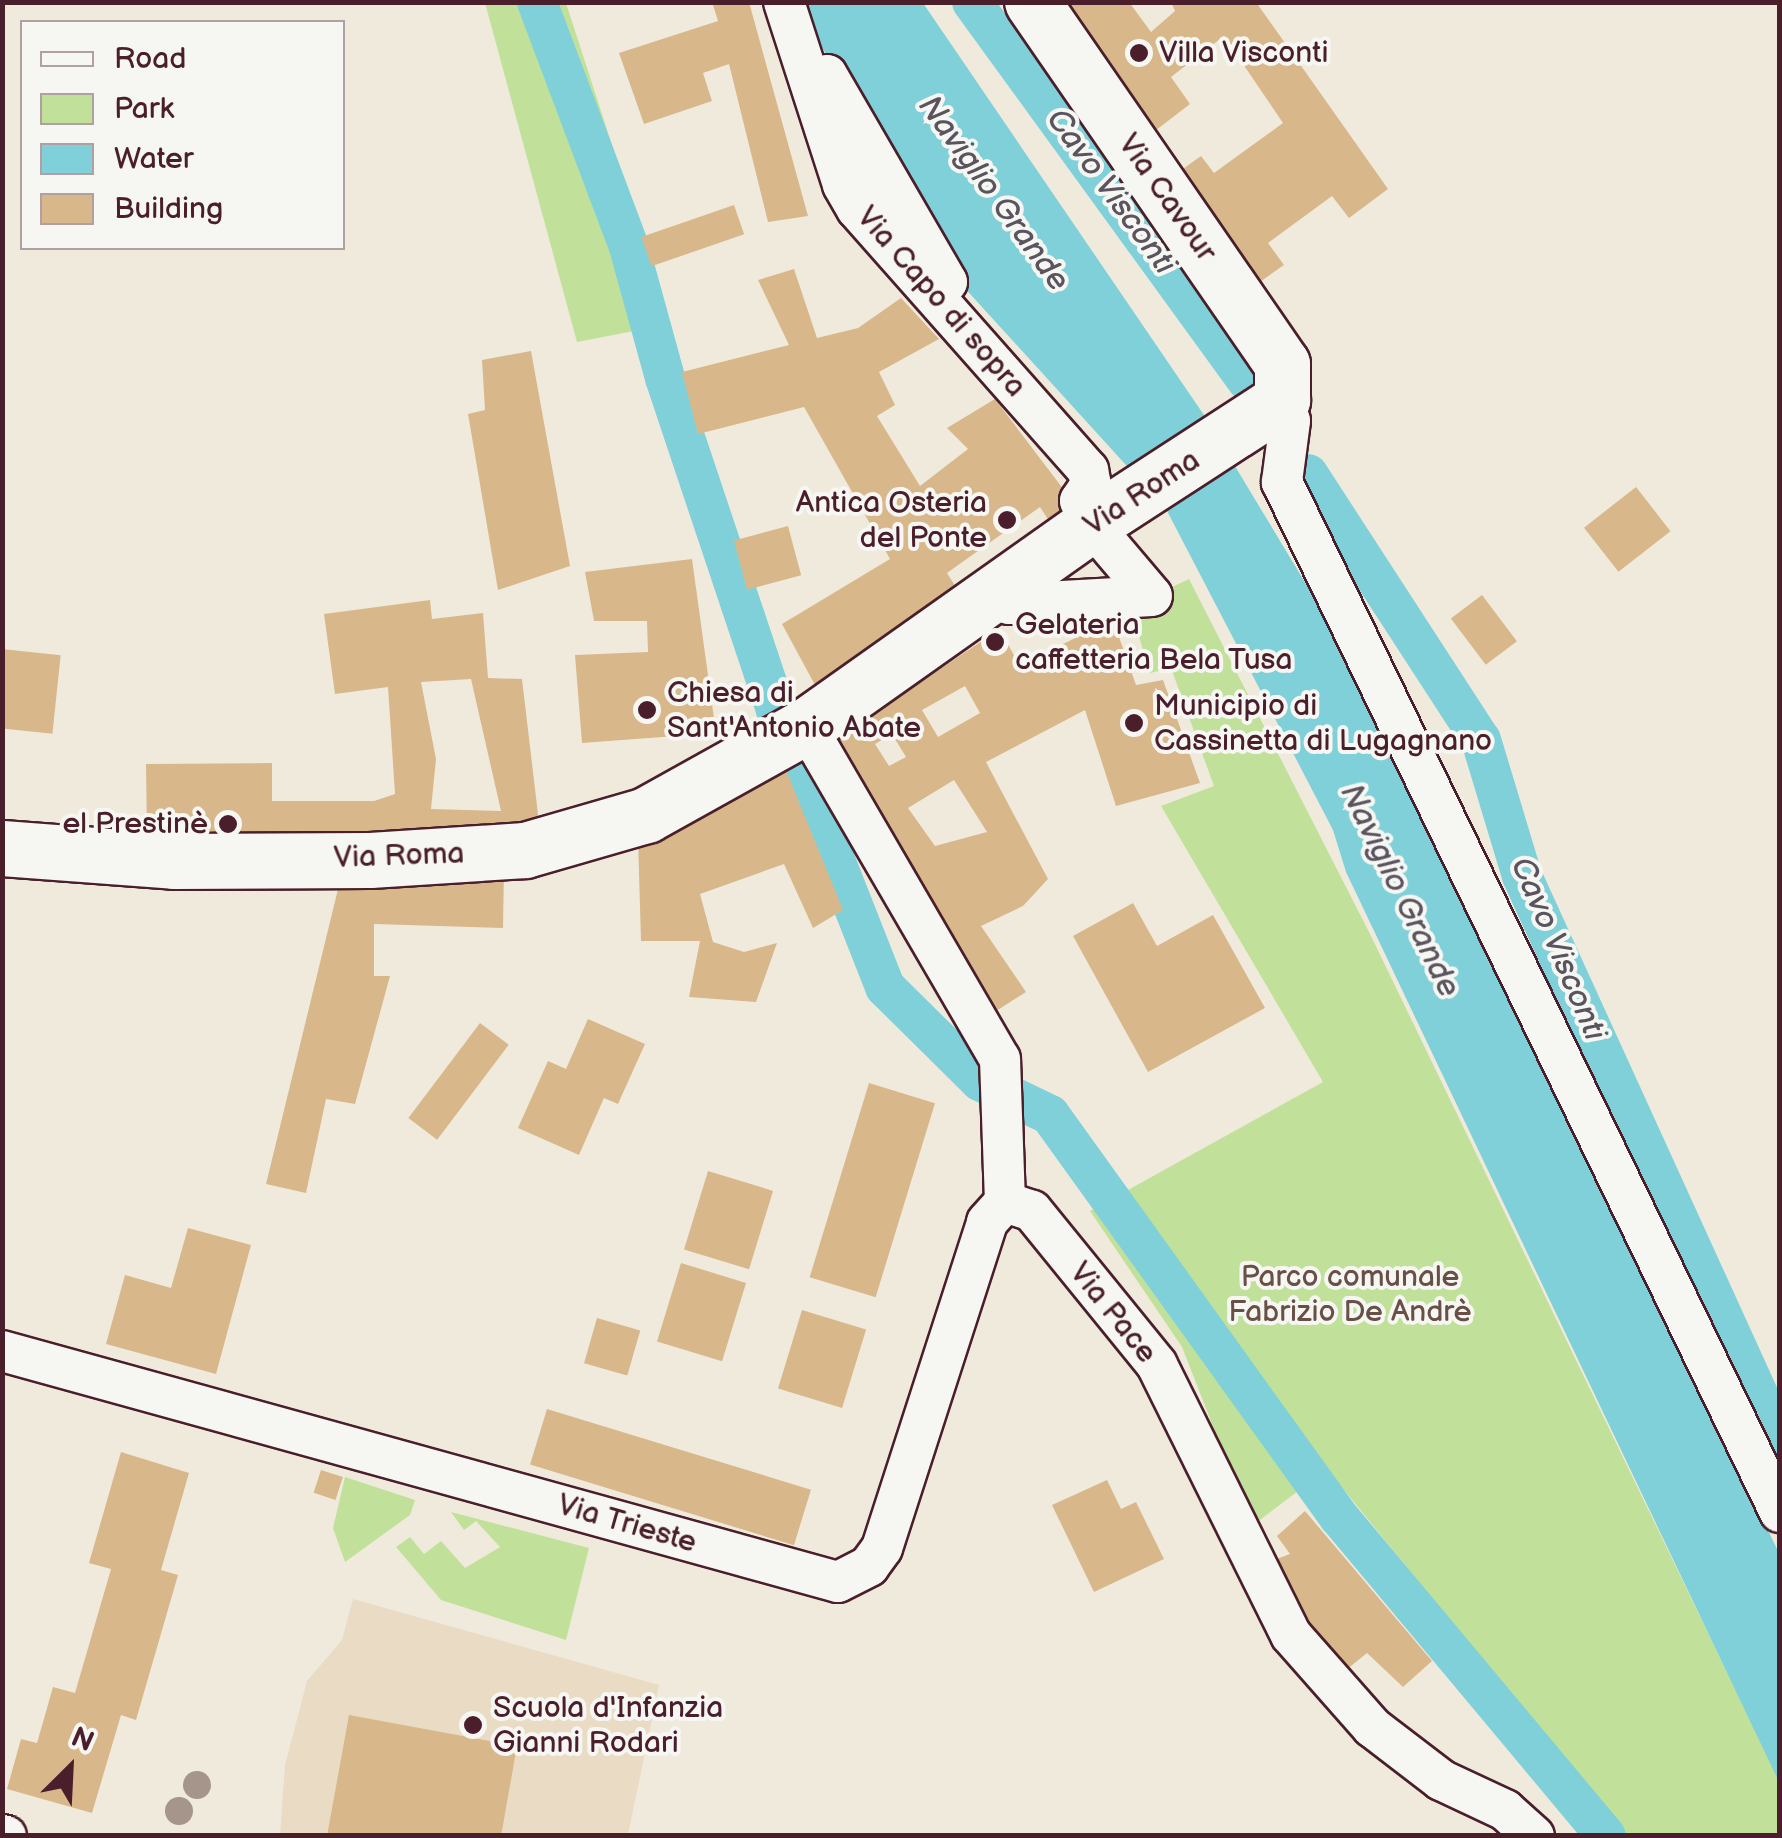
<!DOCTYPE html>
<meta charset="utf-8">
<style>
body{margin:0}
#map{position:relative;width:1782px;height:1838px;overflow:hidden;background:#f0eadd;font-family:"Balsamiq Sans",sans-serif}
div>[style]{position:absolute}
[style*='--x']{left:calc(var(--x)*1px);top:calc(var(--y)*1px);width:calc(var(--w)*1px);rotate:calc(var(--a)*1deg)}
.built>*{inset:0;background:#e9dbc4}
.green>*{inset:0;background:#c1e19a}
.water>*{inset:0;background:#7fd0d9}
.canal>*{height:40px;margin:-20px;padding:0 20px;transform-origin:20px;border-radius:20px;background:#7fd0d9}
.building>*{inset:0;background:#d8b88b;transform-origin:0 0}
.roads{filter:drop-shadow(2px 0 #4a1f2b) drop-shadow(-2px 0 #4a1f2b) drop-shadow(0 2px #4a1f2b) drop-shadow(0 -2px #4a1f2b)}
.street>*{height:40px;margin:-20px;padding:0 20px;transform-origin:20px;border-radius:20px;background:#f6f6f2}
.secondary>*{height:55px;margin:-27.5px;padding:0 27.5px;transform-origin:27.5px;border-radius:27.5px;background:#f6f6f2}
.trees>*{width:28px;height:28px;margin:-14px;border-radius:50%;background:#a5958a}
.dots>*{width:28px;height:28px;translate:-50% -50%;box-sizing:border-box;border:5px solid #f6f6f2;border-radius:50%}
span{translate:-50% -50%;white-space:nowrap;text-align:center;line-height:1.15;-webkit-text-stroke:8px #f6f6f2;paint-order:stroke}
.poi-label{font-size:30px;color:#4a1f2b}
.left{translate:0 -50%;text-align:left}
.right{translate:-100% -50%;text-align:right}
.street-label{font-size:30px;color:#4a1f2b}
.park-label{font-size:30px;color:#685047}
.water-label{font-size:32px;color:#5a545f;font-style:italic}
.frame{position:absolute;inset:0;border:5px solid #4a1f2b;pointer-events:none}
.legend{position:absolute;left:20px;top:20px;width:325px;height:230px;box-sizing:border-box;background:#f6f6f2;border:2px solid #b1a0a2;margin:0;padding:12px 18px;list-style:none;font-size:30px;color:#4a1f2b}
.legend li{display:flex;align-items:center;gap:20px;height:50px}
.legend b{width:50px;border:2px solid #b1a0a2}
.north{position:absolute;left:20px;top:1718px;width:100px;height:100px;-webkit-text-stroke:8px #f6f6f2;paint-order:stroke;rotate:24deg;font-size:28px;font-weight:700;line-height:40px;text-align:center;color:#4a1f2b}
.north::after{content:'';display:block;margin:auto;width:35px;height:45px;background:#4a1f2b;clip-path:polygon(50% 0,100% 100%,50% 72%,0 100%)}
</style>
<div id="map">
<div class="built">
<i style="clip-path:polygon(353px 1599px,659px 1685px,628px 1835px,280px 1836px,285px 1765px,307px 1681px,342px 1640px)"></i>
</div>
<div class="green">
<i style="clip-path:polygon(485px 3px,566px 3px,670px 324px,577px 342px)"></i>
<i style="clip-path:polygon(1189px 579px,1371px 936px,1779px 1780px,1779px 1835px,1625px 1835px,1327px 1469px,1252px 1526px,1182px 1347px,1090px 1211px,1323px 1082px,1161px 806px,1214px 786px,1171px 668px,1150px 673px,1130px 607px)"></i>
<i style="clip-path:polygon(345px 1477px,415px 1500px,410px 1515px,345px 1562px,333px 1528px)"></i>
<i style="clip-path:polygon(451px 1512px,589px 1548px,566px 1640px,441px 1600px,396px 1547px,410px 1537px,424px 1554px,441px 1541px,465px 1568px,500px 1547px,476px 1521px,464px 1530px)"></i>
</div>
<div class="water">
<i style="clip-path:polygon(796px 3px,923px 3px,1206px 418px,1321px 609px,1779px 1553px,1779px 1782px,1346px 872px,1333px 830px,1166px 509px,961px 284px)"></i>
</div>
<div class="canal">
<i style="--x:537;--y:2;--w:262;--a:69.4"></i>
<i style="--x:629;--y:247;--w:136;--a:74.6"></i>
<i style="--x:665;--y:378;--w:350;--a:71.5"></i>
<i style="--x:776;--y:710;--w:298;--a:68.5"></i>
<i style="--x:885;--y:987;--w:134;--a:44.7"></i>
<i style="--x:980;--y:1081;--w:78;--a:25.9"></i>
<i style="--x:1050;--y:1115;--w:495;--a:54.3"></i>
<i style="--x:1339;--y:1517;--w:416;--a:50.1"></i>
<i style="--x:972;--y:2;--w:468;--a:54"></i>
<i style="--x:1308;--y:474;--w:317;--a:57"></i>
<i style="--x:1481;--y:740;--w:142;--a:73.2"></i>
<i style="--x:1522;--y:876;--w:622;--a:65.5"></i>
</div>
<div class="building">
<i style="clip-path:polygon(712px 2px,749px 2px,808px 216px,768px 222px,729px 64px,703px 73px,712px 101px,644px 124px,619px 53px,718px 21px)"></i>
<i style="clip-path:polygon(1053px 2px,1129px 2px,1151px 32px,1175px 11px,1171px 2px,1256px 2px,1388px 189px,1349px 218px,1332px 196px,1268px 243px,1284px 265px,1254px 286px,1173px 176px,1201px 156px,1214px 173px,1283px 123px,1224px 36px,1171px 77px,1190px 104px,1147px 137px)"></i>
<i style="left:734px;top:205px;width:31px;height:98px;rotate:71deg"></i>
<i style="clip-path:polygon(794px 269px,817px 338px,858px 328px,901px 298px,939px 339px,879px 372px,895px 405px,877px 416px,920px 486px,968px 449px,947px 428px,995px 399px,1083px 515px,1057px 533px,1040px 507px,947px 573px,964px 600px,822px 698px,782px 624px,890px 559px,804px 407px,698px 434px,682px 372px,789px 345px,758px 280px)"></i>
<i style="clip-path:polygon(531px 351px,570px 566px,498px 590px,468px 414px,485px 410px,482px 360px)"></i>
<i style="left:1636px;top:487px;width:56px;height:66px;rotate:52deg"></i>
<i style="left:788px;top:526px;width:51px;height:56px;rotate:75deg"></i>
<i style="clip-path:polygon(692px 559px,716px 733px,582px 743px,575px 655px,648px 652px,647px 621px,594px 621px,585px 572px)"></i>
<i style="left:1482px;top:595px;width:58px;height:39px;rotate:53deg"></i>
<i style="clip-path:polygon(evenodd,430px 600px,432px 619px,483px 613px,488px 678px,522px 679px,540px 831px,147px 838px,146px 764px,272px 763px,272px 801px,374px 801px,395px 794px,388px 687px,335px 694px,324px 614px,430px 600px,471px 679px,501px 811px,431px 809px,436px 759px,421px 682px,471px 679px)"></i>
<i style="clip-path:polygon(evenodd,1113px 620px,1136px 685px,1163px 680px,1200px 783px,1116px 806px,1085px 710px,986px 762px,1048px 879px,1023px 906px,981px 926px,1026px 992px,993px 1013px,832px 741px,1000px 629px,1019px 665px,1113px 620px,965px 686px,980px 713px,938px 737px,922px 710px,965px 686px,1113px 620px,892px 734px,906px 757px,889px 766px,875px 744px,892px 734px,1113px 620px,954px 780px,987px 832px,935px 846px,908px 808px,954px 780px)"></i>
<i style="left:2px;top:649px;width:59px;height:79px;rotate:6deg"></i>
<i style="clip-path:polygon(784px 765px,843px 910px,813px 928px,784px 864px,700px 894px,713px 942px,744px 952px,777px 943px,756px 1002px,689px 997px,700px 941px,641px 941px,638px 839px)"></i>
<i style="clip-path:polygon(504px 869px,503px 928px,374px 924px,374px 976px,390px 976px,355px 1104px,326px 1099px,306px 1193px,266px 1184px,339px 885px)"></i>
<i style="clip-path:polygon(1133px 903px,1157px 946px,1213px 915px,1265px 1008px,1148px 1072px,1073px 936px)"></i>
<i style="clip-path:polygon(588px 1019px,645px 1044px,618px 1104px,604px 1098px,579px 1155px,518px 1128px,548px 1061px,566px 1069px)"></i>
<i style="left:480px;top:1023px;width:36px;height:119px;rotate:37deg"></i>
<i style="left:869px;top:1083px;width:69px;height:203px;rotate:17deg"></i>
<i style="left:708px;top:1171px;width:68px;height:82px;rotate:17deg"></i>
<i style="clip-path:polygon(188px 1228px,251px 1245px,216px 1374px,106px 1344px,125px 1275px,171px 1288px)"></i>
<i style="left:681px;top:1263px;width:68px;height:82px;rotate:17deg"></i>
<i style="left:802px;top:1310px;width:67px;height:82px;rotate:17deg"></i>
<i style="left:597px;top:1318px;width:45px;height:47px;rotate:16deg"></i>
<i style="left:547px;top:1409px;width:276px;height:58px;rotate:17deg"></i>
<i style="clip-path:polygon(121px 1452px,189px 1473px,161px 1570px,178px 1575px,136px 1720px,121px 1715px,92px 1813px,7px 1789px,21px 1739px,37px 1743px,53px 1687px,75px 1693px,111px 1569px,89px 1563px)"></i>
<i style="left:321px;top:1470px;width:23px;height:24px;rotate:18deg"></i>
<i style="clip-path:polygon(1107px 1480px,1121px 1509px,1136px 1502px,1164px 1559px,1094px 1592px,1052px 1505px)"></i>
<i style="clip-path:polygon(1305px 1511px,1432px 1661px,1403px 1687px,1367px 1653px,1346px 1670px,1297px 1622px,1269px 1562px,1290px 1554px,1277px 1536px)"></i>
<i style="clip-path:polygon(349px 1715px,517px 1746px,501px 1836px,327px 1836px)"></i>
</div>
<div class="roads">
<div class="street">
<i style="--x:784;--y:2;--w:192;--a:72.1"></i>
<i style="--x:843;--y:185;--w:28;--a:60"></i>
<i style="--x:857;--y:209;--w:349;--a:48.5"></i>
<i style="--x:1088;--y:470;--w:15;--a:79"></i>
<i style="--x:1091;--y:485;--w:19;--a:125"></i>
<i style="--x:1080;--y:501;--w:25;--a:64"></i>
<i style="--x:1091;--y:524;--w:94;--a:49.7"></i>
<i style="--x:827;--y:75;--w:239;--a:59.9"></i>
<i style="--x:947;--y:282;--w:13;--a:129"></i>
<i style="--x:939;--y:292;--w:140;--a:-130.1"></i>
<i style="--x:849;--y:185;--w:110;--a:-109.1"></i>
<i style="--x:813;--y:81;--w:15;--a:-23"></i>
<i style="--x:1282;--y:400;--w:22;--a:69"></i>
<i style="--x:1290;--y:421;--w:62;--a:97.5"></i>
<i style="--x:1282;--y:482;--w:1144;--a:64.2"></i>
<i style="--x:1001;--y:591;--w:15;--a:58"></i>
<i style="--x:1009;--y:604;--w:143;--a:-3.2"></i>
<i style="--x:806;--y:726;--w:385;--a:59.8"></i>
<i style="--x:1000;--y:1059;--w:143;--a:88"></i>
<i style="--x:1005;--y:1202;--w:28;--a:18"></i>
<i style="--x:1032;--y:1211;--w:198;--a:50.9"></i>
<i style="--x:1157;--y:1365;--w:301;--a:63.6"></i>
<i style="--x:1291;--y:1635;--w:123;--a:48.6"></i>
<i style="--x:1372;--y:1727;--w:87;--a:37.5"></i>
<i style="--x:1441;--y:1780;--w:71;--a:25.1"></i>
<i style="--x:1505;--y:1810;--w:39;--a:42"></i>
<i style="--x:2;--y:1351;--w:867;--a:15.45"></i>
<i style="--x:838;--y:1582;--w:35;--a:-27"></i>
<i style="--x:869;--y:1566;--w:22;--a:-54"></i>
<i style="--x:882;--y:1548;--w:342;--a:-72.1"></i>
<i style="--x:987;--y:1222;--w:27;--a:-48"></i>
<i style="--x:2;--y:1835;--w:4;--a:14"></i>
</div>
<div class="secondary">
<i style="--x:2;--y:848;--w:172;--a:4.3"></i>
<i style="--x:174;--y:861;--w:196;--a:-0.3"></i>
<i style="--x:370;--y:860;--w:155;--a:-3.7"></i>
<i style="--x:525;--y:850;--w:126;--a:-16.1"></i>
<i style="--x:646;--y:815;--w:183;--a:-29.1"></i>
<i style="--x:806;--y:726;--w:349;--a:-35.3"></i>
<i style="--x:1091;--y:524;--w:228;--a:-33"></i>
<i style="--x:1282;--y:400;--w:36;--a:-90"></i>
<i style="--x:1282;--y:364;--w:440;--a:-124.6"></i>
</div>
</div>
<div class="trees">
<i style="left:197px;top:1785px"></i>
<i style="left:179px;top:1811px"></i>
</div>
<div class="dots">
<i style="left:1139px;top:53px;background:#4a1f2b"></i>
<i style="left:1007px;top:520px;background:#4a1f2b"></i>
<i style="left:995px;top:642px;background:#4a1f2b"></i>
<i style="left:647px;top:710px;background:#4a1f2b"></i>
<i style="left:1134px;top:723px;background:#4a1f2b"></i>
<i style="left:228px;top:824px;background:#4a1f2b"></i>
<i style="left:473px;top:1725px;background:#4a1f2b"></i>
</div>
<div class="poi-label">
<span class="left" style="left:1159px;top:53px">Villa Visconti</span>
<span class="right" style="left:987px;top:520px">Antica Osteria<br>del Ponte</span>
<span class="left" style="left:1015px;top:642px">Gelateria<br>caffetteria Bela Tusa</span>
<span class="left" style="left:667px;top:710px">Chiesa di<br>Sant'Antonio Abate</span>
<span class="left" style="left:1154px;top:723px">Municipio di<br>Cassinetta di Lugagnano</span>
<span class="right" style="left:208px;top:824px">el Prestinè</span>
<span class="left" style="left:493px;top:1725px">Scuola d'Infanzia<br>Gianni Rodari</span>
</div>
<div class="street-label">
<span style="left:1167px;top:198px;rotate:55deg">Via Cavour</span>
<span style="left:941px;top:302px;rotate:49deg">Via Capo di sopra</span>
<span style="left:1142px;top:493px;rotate:-33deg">Via Roma</span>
<span style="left:399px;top:856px;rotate:-2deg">Via Roma</span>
<span style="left:1113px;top:1313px;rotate:51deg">Via Pace</span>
<span style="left:627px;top:1524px;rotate:16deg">Via Trieste</span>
</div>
<div class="park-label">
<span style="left:1350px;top:1294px">Parco comunale<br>Fabrizio De Andrè</span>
</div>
<div class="water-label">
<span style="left:1110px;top:192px;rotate:54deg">Cavo Visconti</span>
<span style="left:993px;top:194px;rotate:54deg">Naviglio Grande</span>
<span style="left:1399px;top:891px;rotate:64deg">Naviglio Grande</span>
<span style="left:1557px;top:949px;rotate:67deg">Cavo Visconti</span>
</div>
<div class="frame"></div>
<ul class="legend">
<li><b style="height:12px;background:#f6f6f2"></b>Road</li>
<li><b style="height:28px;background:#c1e19a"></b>Park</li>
<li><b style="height:28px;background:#7fd0d9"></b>Water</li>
<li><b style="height:28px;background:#d8b88b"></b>Building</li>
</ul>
<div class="north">N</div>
</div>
